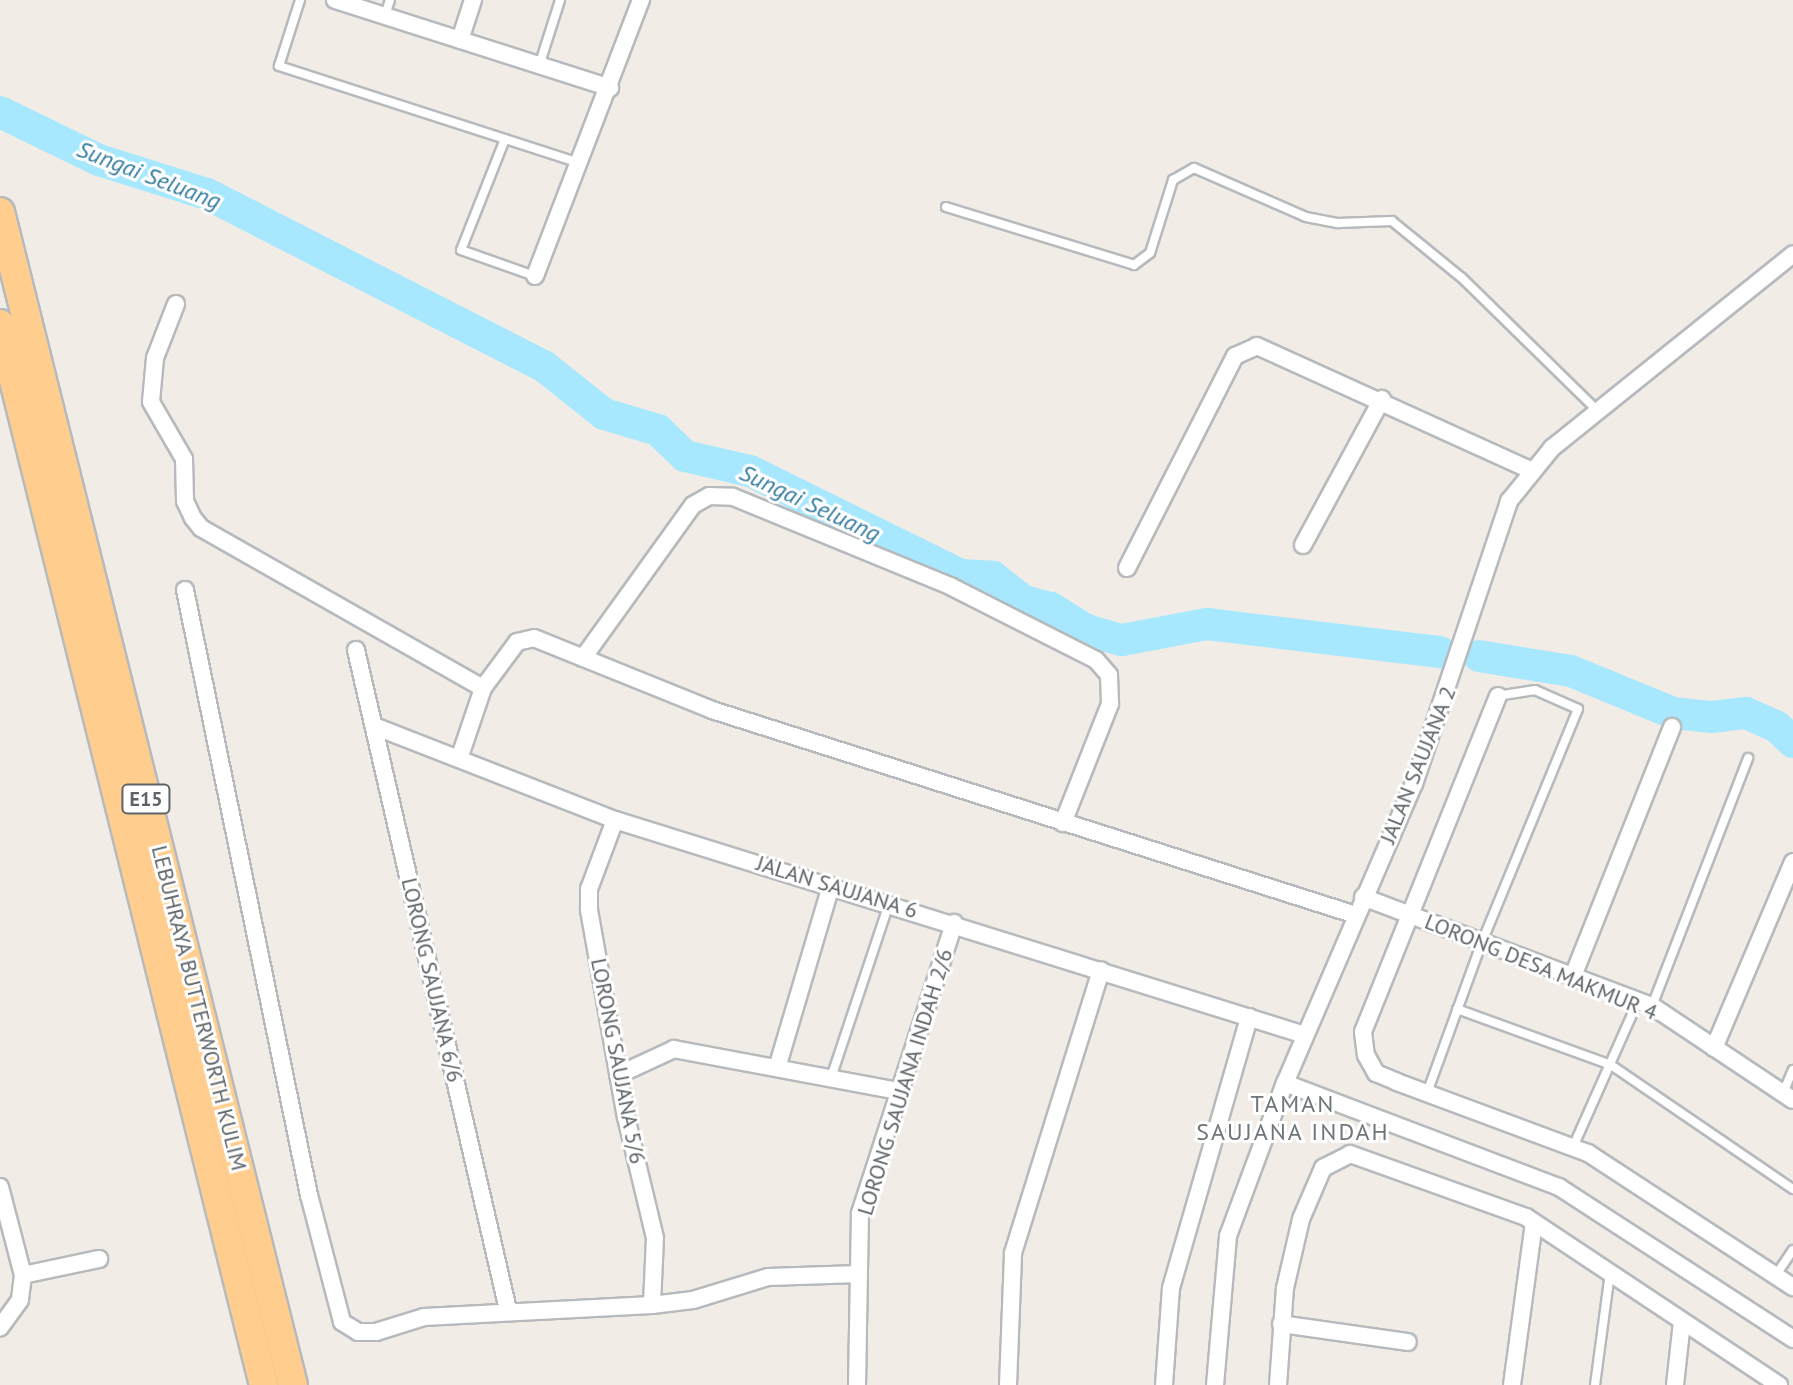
<!DOCTYPE html>
<style>
body{margin:0}
#map{position:relative;width:1793px;height:1385px;overflow:hidden;background:#f1ece6;font-family:"PT Sans",sans-serif}
div>[style]{position:absolute}
[style*='--x']{left:calc(var(--x)*1px);top:calc(var(--y)*1px);width:calc(var(--w)*1px);rotate:calc(var(--a)*1deg)}
.river>*{height:32px;margin:-16px;padding:0 16px;transform-origin:16px;border-radius:16px;background:#a7e8ff}
.roads{filter:drop-shadow(2px 0 #b6babd) drop-shadow(-2px 0 #b6babd) drop-shadow(0 2px #b6babd) drop-shadow(0 -2px #b6babd)}
.lane>*{height:8px;margin:-4px;padding:0 4px;transform-origin:4px;border-radius:4px;background:#fff}
.street>*{height:16px;margin:-8px;padding:0 8px;transform-origin:8px;border-radius:8px;background:#fff}
.highway>*{height:28px;margin:-14px;padding:0 14px;transform-origin:14px;border-radius:14px;background:#ffce8e}
span{translate:-50% -50%;white-space:nowrap;text-align:center;line-height:1.15;-webkit-text-stroke:6px #fff;paint-order:stroke}
.shield-label span{padding:2px 6px;background:#fff;border:2px solid;border-radius:6px;-webkit-text-stroke-width:0}
.shield-label{font-size:20px;color:#5d6367;font-weight:700}
.street-label{font-size:22px;color:#5d6367}
.water-label{font-size:24px;color:#337b9f;font-style:italic}
.neighbourhood-label{font-size:24px;color:#6e7679;letter-spacing:2px}
</style>
<div id="map">
<div class="river">
<i style="--x:0;--y:112;--w:110;--a:25.9"></i>
<i style="--x:99;--y:160;--w:113;--a:17.5"></i>
<i style="--x:207;--y:194;--w:380;--a:27.1"></i>
<i style="--x:545;--y:367;--w:75;--a:38.5"></i>
<i style="--x:604;--y:414;--w:56;--a:16.5"></i>
<i style="--x:658;--y:430;--w:37;--a:44"></i>
<i style="--x:685;--y:456;--w:67;--a:13"></i>
<i style="--x:750;--y:471;--w:234;--a:26.3"></i>
<i style="--x:960;--y:575;--w:33;--a:3"></i>
<i style="--x:993;--y:577;--w:39;--a:38"></i>
<i style="--x:1024;--y:601;--w:28;--a:15"></i>
<i style="--x:1051;--y:608;--w:41;--a:32.2"></i>
<i style="--x:1086;--y:630;--w:37;--a:16"></i>
<i style="--x:1122;--y:640;--w:86;--a:-10.7"></i>
<i style="--x:1207;--y:624;--w:235;--a:6.9"></i>
<i style="--x:1479;--y:656;--w:93;--a:9.3"></i>
<i style="--x:1571;--y:671;--w:110;--a:22.4"></i>
<i style="--x:1673;--y:713;--w:39;--a:6"></i>
<i style="--x:1712;--y:717;--w:34;--a:-7"></i>
<i style="--x:1746;--y:713;--w:34;--a:24"></i>
<i style="--x:1777;--y:727;--w:22;--a:43"></i>
</div>
<div class="roads">
<div class="lane">
<i style="--x:300;--y:0;--w:69;--a:107.7"></i>
<i style="--x:279;--y:66;--w:315;--a:17.9"></i>
<i style="--x:385;--y:16;--w:17;--a:-73"></i>
<i style="--x:539;--y:66;--w:69;--a:-72.3"></i>
<i style="--x:505;--y:139;--w:119;--a:111.6"></i>
<i style="--x:461;--y:250;--w:78;--a:19.4"></i>
<i style="--x:946;--y:207;--w:197;--a:17.1"></i>
<i style="--x:1134;--y:265;--w:20;--a:-37"></i>
<i style="--x:1150;--y:253;--w:77;--a:-72.5"></i>
<i style="--x:1173;--y:180;--w:24;--a:-30"></i>
<i style="--x:1194;--y:168;--w:122;--a:23.6"></i>
<i style="--x:1306;--y:217;--w:33;--a:11"></i>
<i style="--x:1338;--y:223;--w:54;--a:-2.1"></i>
<i style="--x:1392;--y:221;--w:90;--a:39.2"></i>
<i style="--x:1462;--y:278;--w:190;--a:44.4"></i>
<i style="--x:1652;--y:1006;--w:266;--a:-68.8"></i>
<i style="--x:1457;--y:1009;--w:164;--a:20"></i>
<i style="--x:1611;--y:1065;--w:220;--a:34.3"></i>
<i style="--x:831;--y:1078;--w:183;--a:-71.6"></i>
<i style="--x:1427;--y:1093;--w:161;--a:-70"></i>
<i style="--x:1482;--y:942;--w:252;--a:-67.6"></i>
<i style="--x:1578;--y:709;--w:47;--a:-156.2"></i>
<i style="--x:1535;--y:690;--w:37;--a:171"></i>
<i style="--x:1783;--y:1093;--w:25;--a:-67"></i>
<i style="--x:1573;--y:1147;--w:160;--a:-66"></i>
<i style="--x:1776;--y:1275;--w:30;--a:-56"></i>
<i style="--x:1595;--y:1385;--w:113;--a:-82.4"></i>
</div>
<div class="street">
<i style="--x:335;--y:0;--w:289;--a:17.7"></i>
<i style="--x:460;--y:40;--w:42;--a:-72"></i>
<i style="--x:535;--y:276;--w:296;--a:-69"></i>
<i style="--x:176;--y:304;--w:58;--a:111.3"></i>
<i style="--x:155;--y:358;--w:44;--a:95.2"></i>
<i style="--x:151;--y:402;--w:66;--a:59.9"></i>
<i style="--x:184;--y:459;--w:42;--a:88.6"></i>
<i style="--x:185;--y:501;--w:19;--a:65"></i>
<i style="--x:193;--y:518;--w:13;--a:51"></i>
<i style="--x:201;--y:528;--w:324;--a:29.6"></i>
<i style="--x:483;--y:688;--w:57;--a:-53.5"></i>
<i style="--x:517;--y:642;--w:17;--a:-13"></i>
<i style="--x:534;--y:638;--w:192;--a:22"></i>
<i style="--x:712;--y:710;--w:676;--a:17.66"></i>
<i style="--x:1303;--y:545;--w:166;--a:-61.6"></i>
<i style="--x:1127;--y:568;--w:238;--a:-63"></i>
<i style="--x:1235;--y:356;--w:24;--a:-24"></i>
<i style="--x:1257;--y:346;--w:300;--a:24.4"></i>
<i style="--x:185;--y:590;--w:618;--a:78.42"></i>
<i style="--x:309;--y:1195;--w:131;--a:75.4"></i>
<i style="--x:342;--y:1322;--w:19;--a:32"></i>
<i style="--x:358;--y:1332;--w:18;--a:0"></i>
<i style="--x:376;--y:1332;--w:50;--a:-17.4"></i>
<i style="--x:424;--y:1317;--w:228;--a:-3"></i>
<i style="--x:652;--y:1305;--w:41;--a:-7"></i>
<i style="--x:693;--y:1300;--w:78;--a:-17"></i>
<i style="--x:768;--y:1277;--w:91;--a:-1.9"></i>
<i style="--x:356;--y:650;--w:677;--a:77.03"></i>
<i style="--x:583;--y:658;--w:188;--a:-54.3"></i>
<i style="--x:693;--y:505;--w:18;--a:-29"></i>
<i style="--x:709;--y:496;--w:24;--a:2"></i>
<i style="--x:733;--y:497;--w:235;--a:22.3"></i>
<i style="--x:950;--y:586;--w:164;--a:26.9"></i>
<i style="--x:1096;--y:660;--w:20;--a:49"></i>
<i style="--x:1109;--y:675;--w:29;--a:88"></i>
<i style="--x:1110;--y:704;--w:128;--a:111.6"></i>
<i style="--x:1498;--y:696;--w:362;--a:111.9"></i>
<i style="--x:1363;--y:1032;--w:23;--a:83"></i>
<i style="--x:1366;--y:1055;--w:21;--a:61"></i>
<i style="--x:1376;--y:1073;--w:23;--a:23"></i>
<i style="--x:1397;--y:1082;--w:204;--a:20.4"></i>
<i style="--x:1588;--y:1153;--w:245;--a:33.2"></i>
<i style="--x:374;--y:726;--w:259;--a:21.3"></i>
<i style="--x:615;--y:820;--w:723;--a:17.31"></i>
<i style="--x:459;--y:759;--w:75;--a:-71.3"></i>
<i style="--x:615;--y:820;--w:74;--a:110.6"></i>
<i style="--x:589;--y:889;--w:21;--a:90"></i>
<i style="--x:589;--y:910;--w:210;--a:79.9"></i>
<i style="--x:626;--y:1117;--w:124;--a:76.5"></i>
<i style="--x:655;--y:1238;--w:67;--a:92.6"></i>
<i style="--x:1363;--y:897;--w:309;--a:20.7"></i>
<i style="--x:1652;--y:1006;--w:169;--a:33.7"></i>
<i style="--x:1573;--y:976;--w:268;--a:-68.3"></i>
<i style="--x:1714;--y:1048;--w:202;--a:-67"></i>
<i style="--x:777;--y:1068;--w:190;--a:-73.5"></i>
<i style="--x:618;--y:1075;--w:62;--a:-24.9"></i>
<i style="--x:674;--y:1049;--w:229;--a:10.6"></i>
<i style="--x:1285;--y:1083;--w:293;--a:20.8"></i>
<i style="--x:1559;--y:1187;--w:279;--a:33"></i>
<i style="--x:0;--y:1187;--w:91;--a:75.4"></i>
<i style="--x:23;--y:1275;--w:25;--a:97"></i>
<i style="--x:20;--y:1300;--w:34;--a:126"></i>
<i style="--x:23;--y:1275;--w:78;--a:-11.9"></i>
<i style="--x:1281;--y:1324;--w:128;--a:8.1"></i>
<i style="--x:857;--y:1385;--w:172;--a:-89"></i>
<i style="--x:860;--y:1213;--w:305;--a:-72"></i>
<i style="--x:1008;--y:1385;--w:132;--a:-87.8"></i>
<i style="--x:1013;--y:1253;--w:296;--a:-72.7"></i>
<i style="--x:1164;--y:1385;--w:97;--a:-85.9"></i>
<i style="--x:1171;--y:1288;--w:282;--a:-73.9"></i>
<i style="--x:1215;--y:1385;--w:150;--a:-85"></i>
<i style="--x:1228;--y:1236;--w:163;--a:-69.6"></i>
<i style="--x:1285;--y:1083;--w:326;--a:-66.7"></i>
<i style="--x:1414;--y:784;--w:299;--a:-71.4"></i>
<i style="--x:1509;--y:501;--w:68;--a:-50.9"></i>
<i style="--x:1552;--y:448;--w:309;--a:-38.8"></i>
<i style="--x:1278;--y:1385;--w:97;--a:-85.9"></i>
<i style="--x:1285;--y:1288;--w:71;--a:-76.9"></i>
<i style="--x:1301;--y:1219;--w:56;--a:-66.7"></i>
<i style="--x:1323;--y:1168;--w:30;--a:-27"></i>
<i style="--x:1350;--y:1154;--w:187;--a:19.7"></i>
<i style="--x:1526;--y:1217;--w:304;--a:33.6"></i>
<i style="--x:1512;--y:1385;--w:163;--a:-82.3"></i>
<i style="--x:1675;--y:1385;--w:63;--a:-83.7"></i>
</div>
<div class="highway">
<i style="--x:0;--y:212;--w:1209;--a:75.98"></i>
<i style="--x:0;--y:324;--w:1093;--a:76.03"></i>
</div>
</div>
<div class="shield-label">
<span style="left:146px;top:799px">E15</span>
</div>
<div class="street-label">
<span style="left:1418px;top:765px;rotate:-68deg">JALAN SAUJANA 2</span>
<span style="left:837px;top:887px;rotate:17deg">JALAN SAUJANA 6</span>
<span style="left:1541px;top:967px;rotate:22deg">LORONG DESA MAKMUR 4</span>
<span style="left:432px;top:980px;rotate:77deg">LORONG SAUJANA 6/6</span>
<span style="left:199px;top:1008px;rotate:76deg">LEBUHRAYA BUTTERWORTH KULIM</span>
<span style="left:618px;top:1061px;rotate:79deg">LORONG SAUJANA 5/6</span>
<span style="left:905px;top:1082px;rotate:-73deg">LORONG SAUJANA INDAH 2/6</span>
</div>
<div class="water-label">
<span style="left:149px;top:175px;rotate:21deg">Sungai Seluang</span>
<span style="left:810px;top:503px;rotate:25deg">Sungai Seluang</span>
</div>
<div class="neighbourhood-label">
<span style="left:1293px;top:1118px">TAMAN<br>SAUJANA INDAH</span>
</div>
</div>
